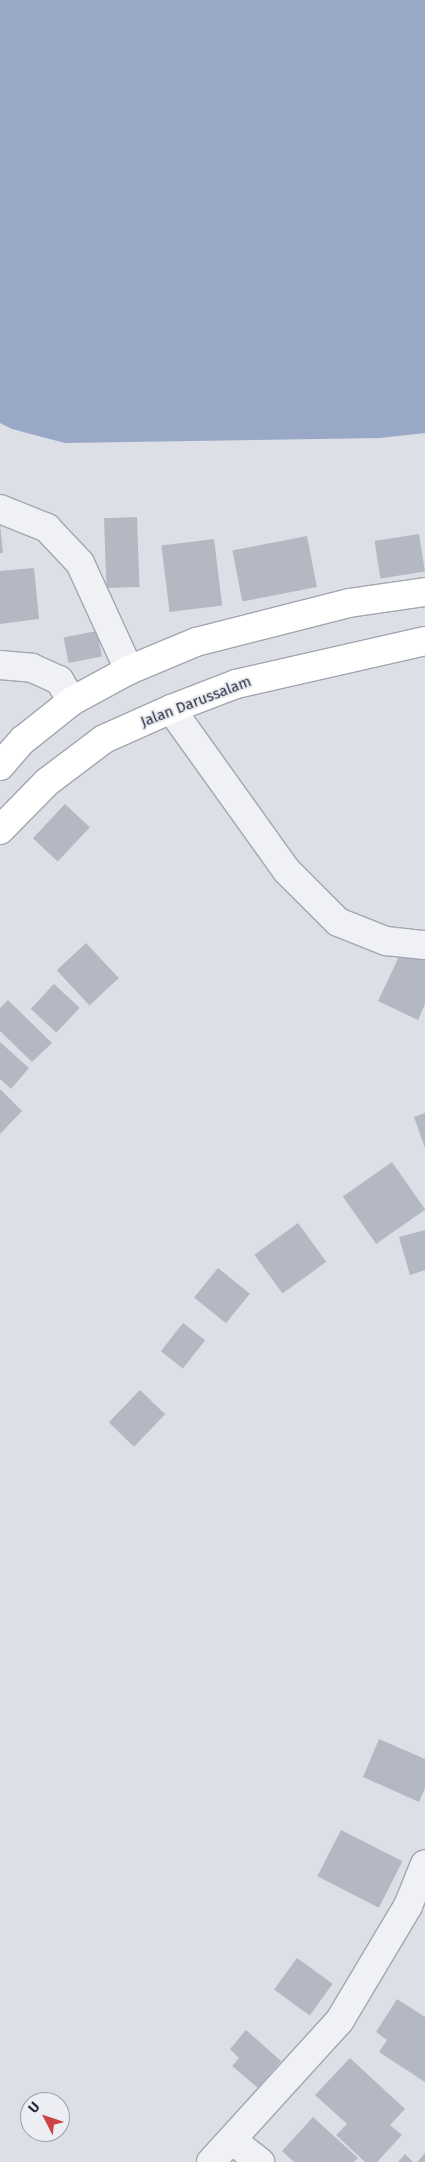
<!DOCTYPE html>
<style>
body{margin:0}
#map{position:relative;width:425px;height:2162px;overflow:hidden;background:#dddfe7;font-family:"Fira Sans",sans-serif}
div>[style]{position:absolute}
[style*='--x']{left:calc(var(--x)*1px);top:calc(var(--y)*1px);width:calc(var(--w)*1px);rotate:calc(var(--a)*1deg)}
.water>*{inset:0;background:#98a8c6}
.building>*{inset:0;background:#b4b8c3;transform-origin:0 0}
.roads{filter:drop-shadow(1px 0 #a3a6b1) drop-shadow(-1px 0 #a3a6b1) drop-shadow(0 1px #a3a6b1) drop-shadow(0 -1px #a3a6b1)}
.street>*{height:28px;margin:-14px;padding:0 14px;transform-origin:14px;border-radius:14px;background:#f0f1f5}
.secondary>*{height:28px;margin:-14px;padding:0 14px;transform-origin:14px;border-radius:14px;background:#fff}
span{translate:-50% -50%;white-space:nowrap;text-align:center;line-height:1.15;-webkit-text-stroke:4px #eceef4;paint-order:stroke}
.street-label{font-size:15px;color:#272c3d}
.north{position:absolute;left:20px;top:2092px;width:50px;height:50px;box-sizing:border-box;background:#eceef4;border:1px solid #9da0ab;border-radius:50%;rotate:311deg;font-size:14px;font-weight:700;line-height:20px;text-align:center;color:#272c3d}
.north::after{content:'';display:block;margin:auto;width:18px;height:22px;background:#cb4344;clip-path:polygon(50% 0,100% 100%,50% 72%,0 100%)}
</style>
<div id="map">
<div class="water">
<i style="clip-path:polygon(0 0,425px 0,425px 433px,380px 438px,65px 443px,12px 429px,0 423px)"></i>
</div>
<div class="building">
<i style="left:137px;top:517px;width:70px;height:33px;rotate:88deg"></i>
<i style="clip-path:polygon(0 524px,3px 553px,0 553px)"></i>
<i style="left:419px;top:534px;width:38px;height:45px;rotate:81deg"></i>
<i style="left:307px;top:536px;width:52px;height:76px;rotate:79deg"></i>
<i style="left:214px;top:539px;width:67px;height:53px;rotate:83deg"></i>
<i style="clip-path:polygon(34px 568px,39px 619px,0 624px,0 571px)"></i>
<i style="left:97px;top:631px;width:26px;height:34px;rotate:79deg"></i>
<i style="left:65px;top:804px;width:34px;height:47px;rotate:43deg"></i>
<i style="left:86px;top:943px;width:48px;height:40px;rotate:47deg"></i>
<i style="clip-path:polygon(403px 948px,425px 958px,425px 1004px,418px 1020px,378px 1001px)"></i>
<i style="left:54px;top:984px;width:35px;height:34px;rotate:43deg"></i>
<i style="clip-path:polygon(8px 1000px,52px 1043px,32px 1062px,0 1031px,0 1008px)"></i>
<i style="clip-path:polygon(0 1042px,29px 1068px,11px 1089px,0 1079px)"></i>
<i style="clip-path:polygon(0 1089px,22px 1111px,0 1134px)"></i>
<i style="clip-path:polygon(425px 1113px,425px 1148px,414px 1117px)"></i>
<i style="left:392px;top:1162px;width:58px;height:60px;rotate:55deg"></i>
<i style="left:298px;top:1223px;width:48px;height:54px;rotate:54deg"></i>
<i style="clip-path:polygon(425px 1230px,425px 1270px,410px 1275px,399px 1237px)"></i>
<i style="left:218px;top:1268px;width:41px;height:38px;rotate:39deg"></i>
<i style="left:183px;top:1323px;width:28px;height:36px;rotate:38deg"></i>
<i style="left:140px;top:1390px;width:35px;height:45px;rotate:44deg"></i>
<i style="clip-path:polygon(379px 1739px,425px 1759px,425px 1788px,419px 1802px,363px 1777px)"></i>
<i style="left:341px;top:1830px;width:69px;height:52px;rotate:27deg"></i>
<i style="left:297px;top:1958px;width:44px;height:39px;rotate:36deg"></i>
<i style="clip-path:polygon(397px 1999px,425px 2017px,425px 2082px,379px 2052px,387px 2040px,376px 2032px)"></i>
<i style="clip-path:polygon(246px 2030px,281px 2061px,258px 2088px,232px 2066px,239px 2058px,230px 2049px)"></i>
<i style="clip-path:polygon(350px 2058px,405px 2109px,390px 2125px,402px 2135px,377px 2162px,365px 2162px,336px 2135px,347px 2124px,315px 2095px)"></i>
<i style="clip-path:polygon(313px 2117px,358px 2158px,354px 2162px,294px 2162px,282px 2151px)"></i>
<i style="clip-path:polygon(425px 2153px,425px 2162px,417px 2162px)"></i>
<i style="clip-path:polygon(405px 2154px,413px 2162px,398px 2162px)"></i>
</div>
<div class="roads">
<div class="street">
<i style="--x:0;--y:509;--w:51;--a:22"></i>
<i style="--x:47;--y:528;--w:48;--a:46.7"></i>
<i style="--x:80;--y:563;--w:118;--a:65.4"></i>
<i style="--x:0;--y:665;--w:32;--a:5"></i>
<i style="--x:32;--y:668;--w:30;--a:24"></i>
<i style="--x:59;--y:680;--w:25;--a:58"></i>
<i style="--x:171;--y:709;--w:199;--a:54.4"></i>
<i style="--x:287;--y:871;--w:72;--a:45"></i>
<i style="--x:338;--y:922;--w:52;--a:21.6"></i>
<i style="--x:386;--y:941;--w:39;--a:6"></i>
<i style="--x:232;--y:2140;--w:36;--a:38"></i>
<i style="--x:211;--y:2162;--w:192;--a:-47.7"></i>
<i style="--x:340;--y:2020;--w:133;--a:-59.2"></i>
<i style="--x:408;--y:1906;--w:45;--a:-68"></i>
</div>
<div class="secondary">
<i style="--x:0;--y:766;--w:35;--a:-49"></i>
<i style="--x:23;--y:740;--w:63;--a:-38.5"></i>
<i style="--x:72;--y:701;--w:65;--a:-28.5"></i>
<i style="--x:129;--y:670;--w:73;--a:-22.7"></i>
<i style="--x:196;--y:642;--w:158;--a:-14.3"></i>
<i style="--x:349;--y:603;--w:77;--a:-8.2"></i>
<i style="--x:0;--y:830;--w:67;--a:-45.6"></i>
<i style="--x:47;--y:782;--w:71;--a:-37"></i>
<i style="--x:104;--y:739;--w:73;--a:-24.1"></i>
<i style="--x:171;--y:709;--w:70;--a:-21"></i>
<i style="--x:236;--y:684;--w:194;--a:-12.8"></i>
</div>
</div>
<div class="street-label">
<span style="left:196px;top:702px;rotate:-21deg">Jalan Darussalam</span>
</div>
<div class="north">U</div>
</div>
